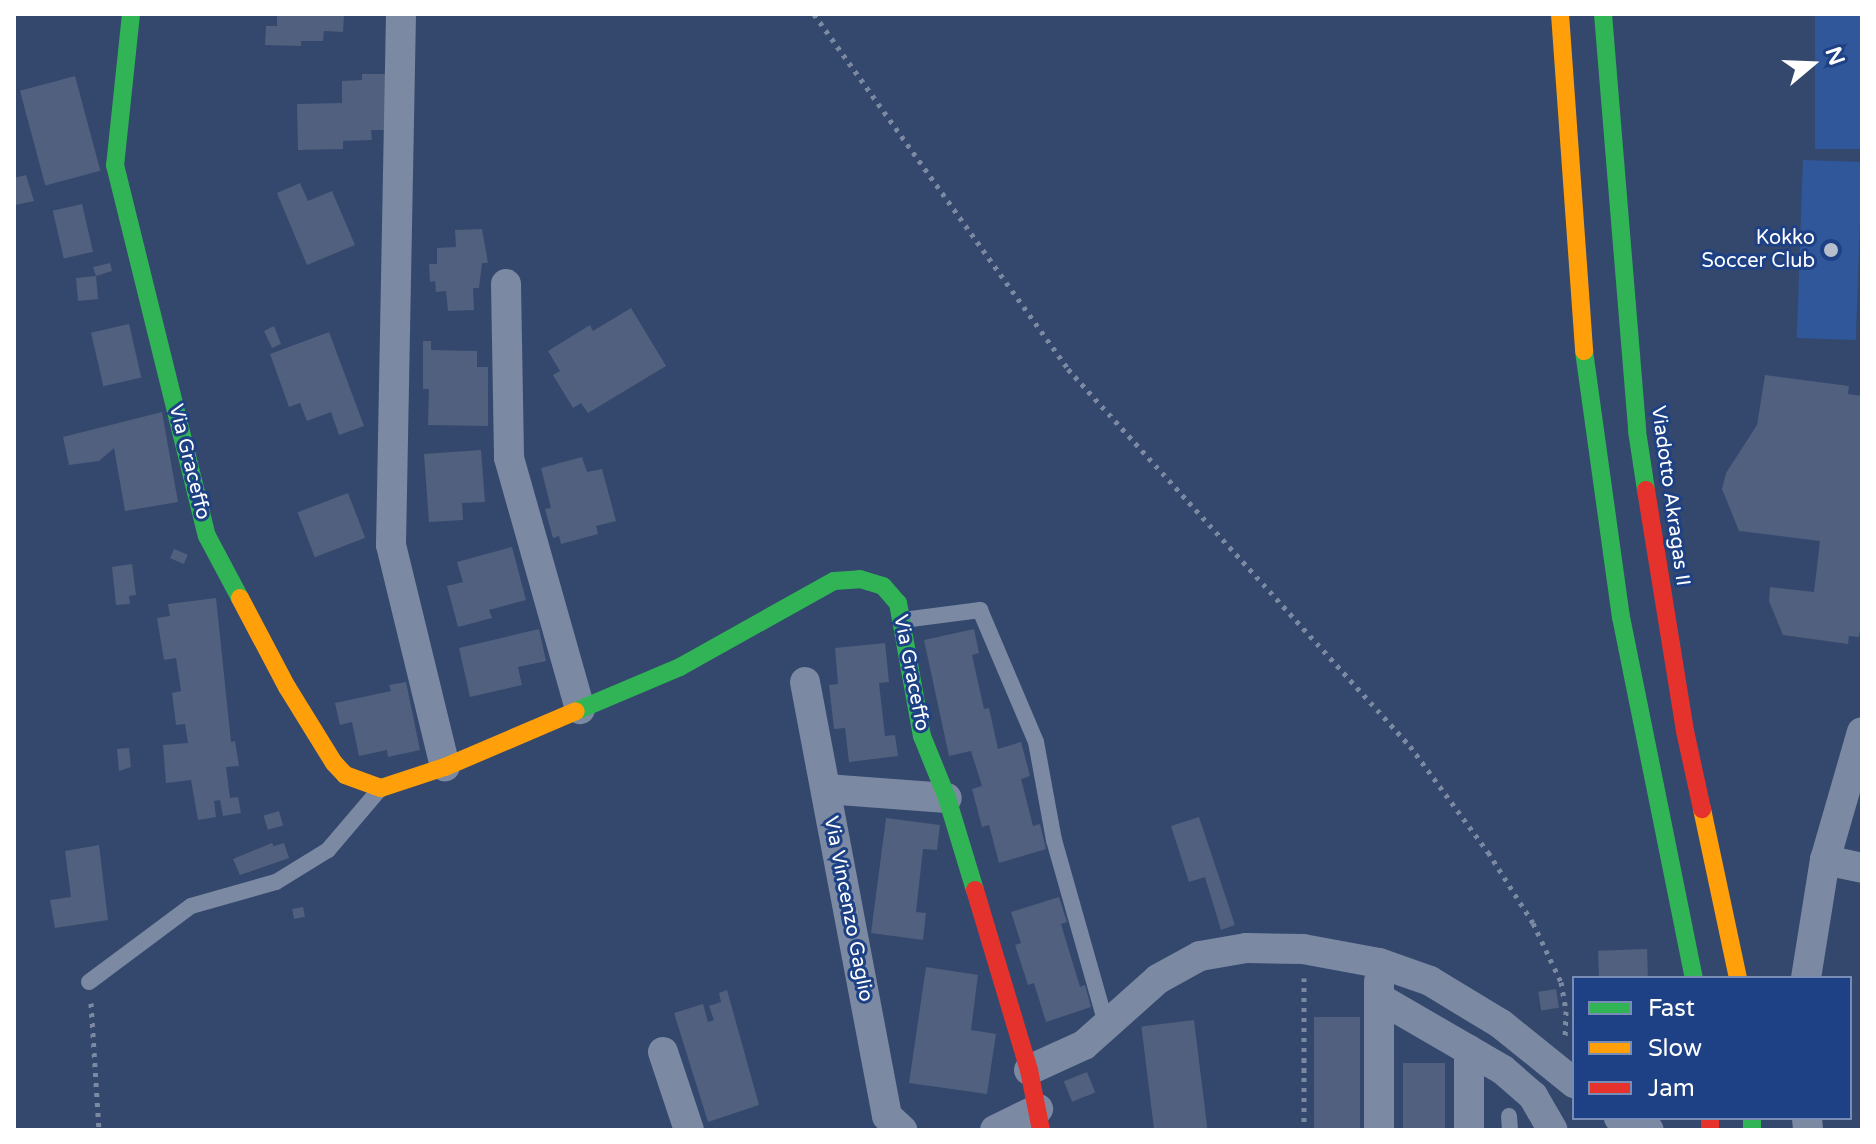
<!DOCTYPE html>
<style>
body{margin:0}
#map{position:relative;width:1876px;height:1144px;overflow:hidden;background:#34486d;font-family:"Varela Round",sans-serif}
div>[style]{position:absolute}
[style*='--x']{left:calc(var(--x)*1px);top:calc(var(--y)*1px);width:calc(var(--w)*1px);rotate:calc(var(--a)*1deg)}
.green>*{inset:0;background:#31579b;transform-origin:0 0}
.building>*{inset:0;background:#50607e;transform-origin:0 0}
.path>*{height:5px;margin-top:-2.5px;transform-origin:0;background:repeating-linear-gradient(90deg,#7b89a3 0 4px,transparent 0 10px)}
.lane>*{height:16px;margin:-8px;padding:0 8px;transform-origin:8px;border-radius:8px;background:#7b89a3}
.street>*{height:30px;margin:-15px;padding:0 15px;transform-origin:15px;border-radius:15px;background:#7b89a3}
.fast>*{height:18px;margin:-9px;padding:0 9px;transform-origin:9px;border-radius:9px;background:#30b455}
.slow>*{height:18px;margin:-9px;padding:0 9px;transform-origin:9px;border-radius:9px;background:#ff9f0a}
.jam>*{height:18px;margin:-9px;padding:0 9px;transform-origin:9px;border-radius:9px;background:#e5322d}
.dots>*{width:22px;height:22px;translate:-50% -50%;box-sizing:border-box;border:4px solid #1d4184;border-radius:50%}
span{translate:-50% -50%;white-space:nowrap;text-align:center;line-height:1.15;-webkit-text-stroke:6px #1d4184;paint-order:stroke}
.poi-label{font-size:20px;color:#fff}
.right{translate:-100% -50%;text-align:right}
.street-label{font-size:20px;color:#fff}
.frame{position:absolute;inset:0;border:16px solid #fff;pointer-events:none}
.legend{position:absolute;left:1572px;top:976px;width:280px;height:144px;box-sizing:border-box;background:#1d4184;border:2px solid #778db5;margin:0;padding:10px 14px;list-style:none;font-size:24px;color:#fff}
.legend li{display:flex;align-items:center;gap:16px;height:40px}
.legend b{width:40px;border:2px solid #778db5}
.north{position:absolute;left:1772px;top:24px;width:80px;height:80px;-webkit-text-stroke:6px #1d4184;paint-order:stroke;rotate:71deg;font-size:22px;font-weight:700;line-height:32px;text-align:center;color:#fff}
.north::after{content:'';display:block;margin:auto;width:28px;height:36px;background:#fff;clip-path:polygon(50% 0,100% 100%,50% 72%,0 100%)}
</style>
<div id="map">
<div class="green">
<i style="left:1815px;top:14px;width:47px;height:135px"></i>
<i style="left:1803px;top:160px;width:59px;height:178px;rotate:2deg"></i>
</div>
<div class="building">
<i style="clip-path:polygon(277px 14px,344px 16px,343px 32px,324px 31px,323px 41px,301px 41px,301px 46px,265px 45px,266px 26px,277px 26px)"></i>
<i style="clip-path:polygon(362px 74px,385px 74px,385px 130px,371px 130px,372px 140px,343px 141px,343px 149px,298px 150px,297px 104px,342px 103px,342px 81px,362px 80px)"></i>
<i style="left:75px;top:76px;width:98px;height:57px;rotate:75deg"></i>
<i style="clip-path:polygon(26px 175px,34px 201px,15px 205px,14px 178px)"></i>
<i style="clip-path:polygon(300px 183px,308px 201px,332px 191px,355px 245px,307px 265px,277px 193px)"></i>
<i style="left:82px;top:204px;width:49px;height:30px;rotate:77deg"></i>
<i style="clip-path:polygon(482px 229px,488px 263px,482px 263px,479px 288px,473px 288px,474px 310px,448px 311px,446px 291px,436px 292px,435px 281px,430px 282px,429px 264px,437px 264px,437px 248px,456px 247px,455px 230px)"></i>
<i style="clip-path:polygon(110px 263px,112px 271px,96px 276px,98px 299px,78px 301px,76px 278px,96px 276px,93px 267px)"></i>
<i style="clip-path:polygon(631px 308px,666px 366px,588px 413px,581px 403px,573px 408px,553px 375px,560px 371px,548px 351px,590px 325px,593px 331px)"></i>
<i style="left:129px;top:324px;width:55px;height:39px;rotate:77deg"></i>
<i style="clip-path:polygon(274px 326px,281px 344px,272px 348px,264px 331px)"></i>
<i style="clip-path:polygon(329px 332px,364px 426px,339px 435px,331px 412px,307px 421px,300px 403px,289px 407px,270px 354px)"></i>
<i style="clip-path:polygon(423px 341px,431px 341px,431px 350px,477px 351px,477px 367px,488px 367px,488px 426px,428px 425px,429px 389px,423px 389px)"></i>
<i style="clip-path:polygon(1765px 375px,1849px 386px,1848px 394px,1862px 396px,1862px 615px,1859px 637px,1849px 636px,1848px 644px,1783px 635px,1769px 601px,1770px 587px,1814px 592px,1820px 541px,1739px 531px,1722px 489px,1726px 473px,1757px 425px)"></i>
<i style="clip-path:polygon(162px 412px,178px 502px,125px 511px,114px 448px,99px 461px,69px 465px,63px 437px)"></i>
<i style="clip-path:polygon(481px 450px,485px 502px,462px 503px,463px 520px,429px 522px,424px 454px)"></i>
<i style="clip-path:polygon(582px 457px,587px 472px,602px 469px,616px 521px,596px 526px,598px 534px,561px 544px,559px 536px,553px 538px,545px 509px,551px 508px,541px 468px)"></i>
<i style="left:348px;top:493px;width:48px;height:54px;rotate:69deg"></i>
<i style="clip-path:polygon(512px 547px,526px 600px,489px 610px,492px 618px,458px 627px,447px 586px,463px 582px,457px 562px)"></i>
<i style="left:174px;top:549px;width:15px;height:10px;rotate:23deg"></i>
<i style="clip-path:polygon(132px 564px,136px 595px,129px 596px,130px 604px,116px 605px,112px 567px)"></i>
<i style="clip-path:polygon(216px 598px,231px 742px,235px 741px,239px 766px,226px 767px,230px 798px,238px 797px,241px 813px,223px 816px,220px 800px,214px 801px,216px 817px,198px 820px,191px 780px,166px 783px,163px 745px,188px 743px,185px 724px,176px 725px,172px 693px,181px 691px,176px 658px,164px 660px,157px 618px,170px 616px,168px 604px)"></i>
<i style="clip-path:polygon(539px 629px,546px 661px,518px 667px,522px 685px,470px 697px,459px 648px)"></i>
<i style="clip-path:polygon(974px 629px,979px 653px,972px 655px,984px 709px,989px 708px,998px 749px,1021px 742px,1030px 776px,1021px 779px,1033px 826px,1040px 824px,1046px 849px,999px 863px,989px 825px,982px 827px,972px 789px,982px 786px,971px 751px,949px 756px,924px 640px)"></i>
<i style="clip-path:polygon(885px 643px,889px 682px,879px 683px,885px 736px,895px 735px,898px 756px,849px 762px,845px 728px,834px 729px,829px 685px,838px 684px,835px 648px)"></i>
<i style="clip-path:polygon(406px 682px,420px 750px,388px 757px,387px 750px,359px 756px,352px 722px,340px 725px,335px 703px,391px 691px,389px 685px)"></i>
<i style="clip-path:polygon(129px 748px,131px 767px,119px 771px,117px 749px)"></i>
<i style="left:279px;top:811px;width:15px;height:16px;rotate:74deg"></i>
<i style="clip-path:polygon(1199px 817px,1235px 925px,1221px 930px,1205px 877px,1189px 882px,1171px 826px)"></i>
<i style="clip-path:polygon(886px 818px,940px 825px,937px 850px,923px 849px,916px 912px,926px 913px,923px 940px,871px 933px)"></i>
<i style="clip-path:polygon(272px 843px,274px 846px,284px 843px,289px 858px,240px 875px,233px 859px)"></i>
<i style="clip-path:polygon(99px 845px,108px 920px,55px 928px,50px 900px,71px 897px,65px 851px)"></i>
<i style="clip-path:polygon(1059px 897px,1067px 922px,1061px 924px,1080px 987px,1085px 985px,1091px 1007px,1046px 1022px,1034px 983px,1028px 985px,1015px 945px,1021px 943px,1011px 912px)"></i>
<i style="left:303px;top:907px;width:10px;height:11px;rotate:79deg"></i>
<i style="left:1647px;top:949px;width:29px;height:49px;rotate:88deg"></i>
<i style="clip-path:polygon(926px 967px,978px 975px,971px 1030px,996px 1034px,987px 1094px,909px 1083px)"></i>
<i style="left:1556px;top:989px;width:19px;height:18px;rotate:81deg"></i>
<i style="clip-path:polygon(727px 990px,759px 1105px,708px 1122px,674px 1013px,703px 1004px,708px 1022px,714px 1020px,709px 1006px,721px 1002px,719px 993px)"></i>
<i style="left:1360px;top:1017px;width:113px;height:46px;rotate:90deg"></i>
<i style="left:1194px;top:1020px;width:111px;height:53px;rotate:83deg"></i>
<i style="left:1403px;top:1063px;width:42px;height:67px"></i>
<i style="left:1087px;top:1072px;width:22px;height:25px;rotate:68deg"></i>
</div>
<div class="path">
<i style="--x:814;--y:14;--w:437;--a:54.4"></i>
<i style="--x:1068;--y:369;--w:509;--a:47.79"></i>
<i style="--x:1410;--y:746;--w:132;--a:53.7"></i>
<i style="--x:1488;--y:852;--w:84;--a:57.6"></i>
<i style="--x:1533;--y:923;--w:65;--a:64.6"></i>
<i style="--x:1561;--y:982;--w:29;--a:80"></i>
<i style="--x:1566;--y:1011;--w:25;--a:92"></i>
<i style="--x:1304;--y:978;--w:152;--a:90"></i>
<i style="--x:91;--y:1003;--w:127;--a:86.4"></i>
</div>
<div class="lane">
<i style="--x:903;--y:620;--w:78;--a:-7.4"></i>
<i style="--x:980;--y:610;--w:143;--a:67"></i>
<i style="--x:1036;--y:742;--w:100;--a:79.6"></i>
<i style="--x:1054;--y:840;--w:194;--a:74.2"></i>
<i style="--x:89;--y:982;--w:127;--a:-36.7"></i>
<i style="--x:191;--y:906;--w:88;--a:-15.8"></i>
<i style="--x:276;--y:882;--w:61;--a:-31.6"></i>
<i style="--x:328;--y:850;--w:80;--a:-49.6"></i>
<i style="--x:1509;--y:1116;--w:14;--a:86"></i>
</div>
<div class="street">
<i style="--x:401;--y:14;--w:531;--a:91.08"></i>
<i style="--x:391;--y:545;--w:228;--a:76.3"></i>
<i style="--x:506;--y:284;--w:174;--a:89"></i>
<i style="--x:509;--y:458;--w:261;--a:74.2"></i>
<i style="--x:805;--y:682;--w:442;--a:79.3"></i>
<i style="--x:887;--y:1116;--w:21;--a:43"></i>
<i style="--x:826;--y:789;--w:121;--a:4.3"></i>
<i style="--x:1825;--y:860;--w:38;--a:12"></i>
<i style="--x:1806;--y:978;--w:120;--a:-80.9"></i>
<i style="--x:1825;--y:860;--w:133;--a:-73.9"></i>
<i style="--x:1379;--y:998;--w:143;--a:30.1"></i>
<i style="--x:1503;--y:1070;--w:40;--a:41"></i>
<i style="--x:1533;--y:1096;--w:39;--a:60"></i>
<i style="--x:663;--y:1052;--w:82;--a:71.6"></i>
<i style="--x:1029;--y:1070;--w:60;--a:-24.4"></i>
<i style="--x:1084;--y:1045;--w:99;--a:-41.7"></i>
<i style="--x:1158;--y:979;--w:48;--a:-28.7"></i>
<i style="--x:1200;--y:956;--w:47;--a:-9.9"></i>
<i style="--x:1246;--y:948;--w:57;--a:1"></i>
<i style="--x:1303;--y:949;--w:77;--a:10.4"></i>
<i style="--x:1379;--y:963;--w:54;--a:19.4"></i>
<i style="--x:1430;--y:981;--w:83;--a:31.2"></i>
<i style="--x:1501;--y:1024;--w:94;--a:38.9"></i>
<i style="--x:1619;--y:1118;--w:32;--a:22"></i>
<i style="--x:1807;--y:1118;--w:12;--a:85"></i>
<i style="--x:995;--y:1130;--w:48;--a:-26"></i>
<i style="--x:1379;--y:1130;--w:149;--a:-90"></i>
<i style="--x:1469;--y:1130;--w:80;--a:-90"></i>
</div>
<div class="fast">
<i style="--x:131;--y:14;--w:152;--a:96"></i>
<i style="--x:115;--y:165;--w:382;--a:76.1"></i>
<i style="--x:207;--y:536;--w:70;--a:62"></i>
<i style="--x:1603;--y:14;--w:418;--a:85.3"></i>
<i style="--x:1637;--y:431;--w:60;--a:81.3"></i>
<i style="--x:1584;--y:351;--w:269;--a:82.1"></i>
<i style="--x:1621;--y:617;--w:368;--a:78.6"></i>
<i style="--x:576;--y:711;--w:113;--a:-22.9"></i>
<i style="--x:680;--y:667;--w:176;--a:-29.2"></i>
<i style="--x:834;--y:581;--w:26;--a:-4"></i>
<i style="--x:860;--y:579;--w:24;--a:17"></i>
<i style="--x:883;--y:586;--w:23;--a:49"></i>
<i style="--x:898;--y:603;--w:135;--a:79.8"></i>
<i style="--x:922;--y:736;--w:67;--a:68"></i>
<i style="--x:947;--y:798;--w:96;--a:73.1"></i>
<i style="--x:1752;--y:1118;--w:12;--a:90"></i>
</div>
<div class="slow">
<i style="--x:1560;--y:14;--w:338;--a:85.9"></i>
<i style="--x:240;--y:598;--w:101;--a:62.2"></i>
<i style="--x:287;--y:687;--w:89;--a:58.3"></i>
<i style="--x:334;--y:763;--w:16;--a:47"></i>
<i style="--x:345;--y:775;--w:38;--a:20"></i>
<i style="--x:381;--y:788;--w:67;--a:-18.2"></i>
<i style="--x:445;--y:767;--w:142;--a:-23.1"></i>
<i style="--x:1702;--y:809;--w:173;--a:78"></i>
</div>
<div class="jam">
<i style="--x:1646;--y:490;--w:244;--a:80.8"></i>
<i style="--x:1685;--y:731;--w:80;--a:77.7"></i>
<i style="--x:975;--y:890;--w:188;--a:73.3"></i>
<i style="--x:1029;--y:1070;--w:61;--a:78.7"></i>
<i style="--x:1710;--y:1118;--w:12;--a:90"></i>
</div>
<div class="dots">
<i style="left:1831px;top:250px;background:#b8bfcc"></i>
</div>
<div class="poi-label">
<span class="right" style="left:1815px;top:250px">Kokko<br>Soccer Club</span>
</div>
<div class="street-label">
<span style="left:189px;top:462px;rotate:76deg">Via Graceffo</span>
<span style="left:1670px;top:496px;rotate:82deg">Viadotto Akragas II</span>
<span style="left:911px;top:673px;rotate:79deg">Via Graceffo</span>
<span style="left:848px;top:909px;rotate:79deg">Via Vincenzo Gaglio</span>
</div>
<div class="frame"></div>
<ul class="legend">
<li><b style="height:10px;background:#30b455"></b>Fast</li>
<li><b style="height:10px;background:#ff9f0a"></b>Slow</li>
<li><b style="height:10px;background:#e5322d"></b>Jam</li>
</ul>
<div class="north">N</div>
</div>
